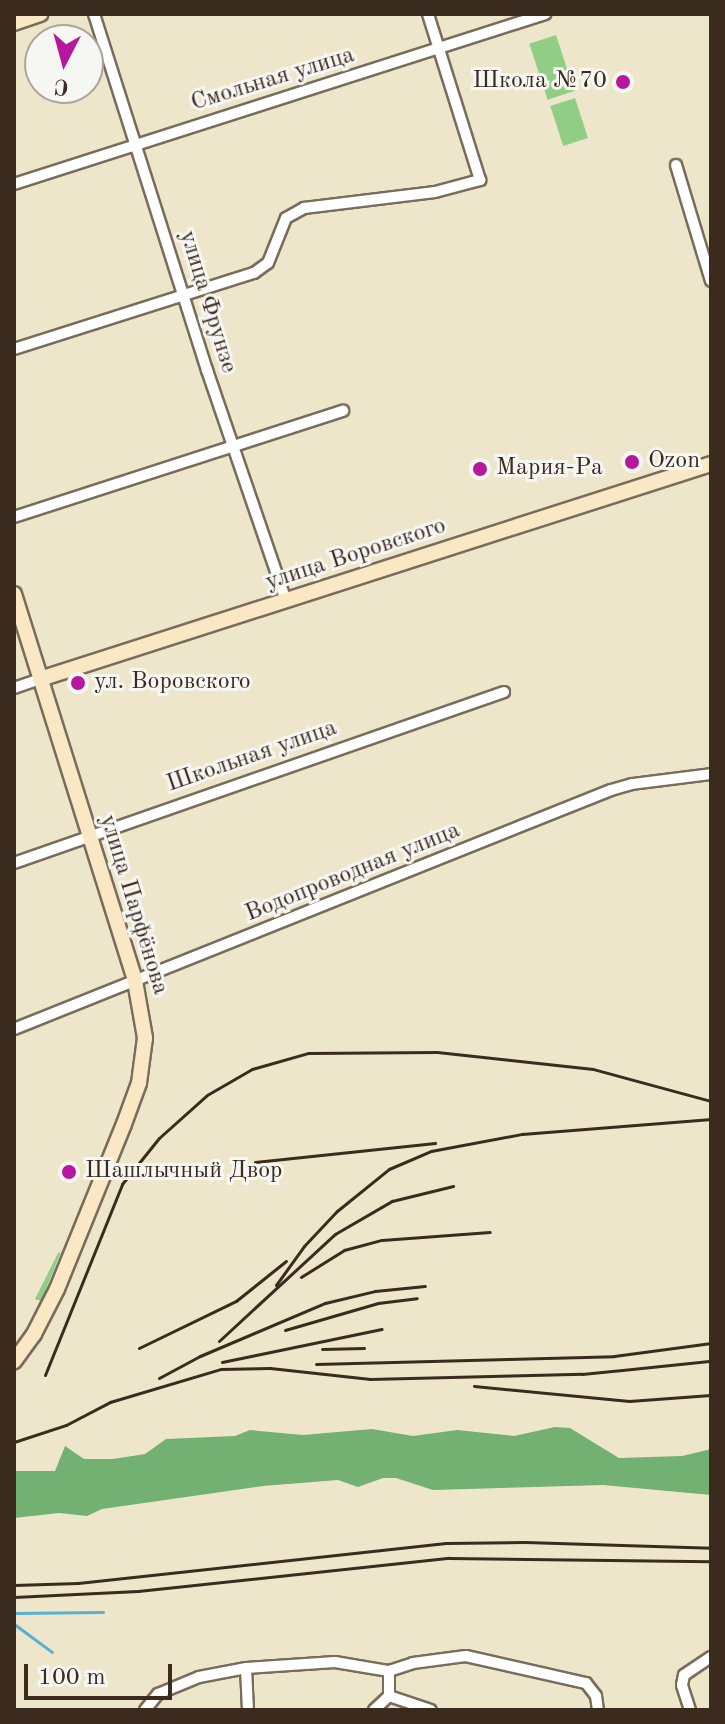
<!DOCTYPE html>
<meta charset="utf-8">
<style>
body{margin:0}
#map{position:relative;width:725px;height:1724px;overflow:hidden;background:#ede6cb;font-family:"Old Standard TT",serif}
div>[style]{position:absolute}
[style*='--x']{left:calc(var(--x)*1px);top:calc(var(--y)*1px);width:calc(var(--w)*1px);rotate:calc(var(--a)*1deg)}
.green>*{inset:0;background:#8fce84;transform-origin:0 0}
.forest>*{inset:0;background:#73b172}
.stream>*{height:3px;margin:-1.5px;padding:0 1.5px;transform-origin:1.5px;border-radius:1.5px;background:#55b0d3}
.roads{filter:drop-shadow(2px 0 #796c5b) drop-shadow(-2px 0 #796c5b) drop-shadow(0 2px #796c5b) drop-shadow(0 -2px #796c5b)}
.street>*{height:10px;margin:-5px;padding:0 5px;transform-origin:5px;border-radius:5px;background:#fff}
.secondary>*{height:14px;margin:-7px;padding:0 7px;transform-origin:7px;border-radius:7px;background:#fae7c3}
.rail>*{height:3px;margin:-1.5px;padding:0 1.5px;transform-origin:1.5px;border-radius:1.5px;background:#3b2a1e}
.dots>*{width:22px;height:22px;translate:-50% -50%;box-sizing:border-box;border:4px solid #f6f6f2;border-radius:50%}
span{translate:-50% -50%;white-space:nowrap;text-align:center;line-height:1.15;-webkit-text-stroke:6px #f6f6f2;paint-order:stroke}
.street-label{font-size:24px;color:#3b2a1e}
.poi-label{font-size:24px;color:#3b2a1e}
.right{translate:-100% -50%;text-align:right}
.left{translate:0 -50%;text-align:left}
.frame{position:absolute;inset:0;border:16px solid #3b2a1e;pointer-events:none}
.north{position:absolute;left:24px;top:24px;width:80px;height:80px;box-sizing:border-box;background:#f6f6f2;border:2px solid #aba49d;border-radius:50%;rotate:186deg;font-size:22px;font-weight:700;line-height:32px;text-align:center;color:#3b2a1e}
.north::after{content:'';display:block;margin:auto;width:28px;height:36px;background:#b5179e;clip-path:polygon(50% 0,100% 100%,50% 72%,0 100%)}
.scale{position:absolute;left:24px;top:1664px;width:148px;height:36px;box-sizing:border-box;border:4px solid #3b2a1e;border-top:0;padding-left:10px;font-size:24px;line-height:28px;white-space:nowrap;color:#3b2a1e;-webkit-text-stroke:6px #f6f6f2;paint-order:stroke}
</style>
<div id="map">
<div class="green">
<i style="left:556px;top:35px;width:59px;height:28px;rotate:72deg"></i>
<i style="left:575px;top:98px;width:42px;height:26px;rotate:72deg"></i>
<i style="clip-path:polygon(61px 1252px,41px 1301px,35px 1299px,58px 1253px)"></i>
</div>
<div class="forest">
<i style="clip-path:polygon(555px 1427px,570px 1428px,619px 1458px,682px 1456px,711px 1449px,711px 1495px,603px 1485px,433px 1490px,396px 1478px,383px 1478px,358px 1487px,338px 1480px,263px 1486px,102px 1509px,87px 1516px,59px 1513px,14px 1518px,14px 1471px,55px 1471px,65px 1446px,84px 1459px,113px 1459px,145px 1454px,166px 1439px,235px 1436px,250px 1430px,303px 1435px,372px 1429px,413px 1436px,457px 1430px,514px 1436px)"></i>
</div>
<div class="stream">
<i style="--x:14;--y:1613;--w:89;--a:-0.6"></i>
<i style="--x:14;--y:1624;--w:47;--a:36.4"></i>
</div>
<div class="roads">
<div class="street">
<i style="--x:94;--y:14;--w:374;--a:72.4"></i>
<i style="--x:207;--y:370;--w:244;--a:71.1"></i>
<i style="--x:676;--y:165;--w:121;--a:73.2"></i>
<i style="--x:14;--y:184;--w:558;--a:-17.75"></i>
<i style="--x:14;--y:349;--w:252;--a:-17.6"></i>
<i style="--x:254;--y:273;--w:17;--a:-36"></i>
<i style="--x:268;--y:263;--w:48;--a:-68.2"></i>
<i style="--x:286;--y:218;--w:21;--a:-29"></i>
<i style="--x:304;--y:208;--w:132;--a:-7"></i>
<i style="--x:435;--y:192;--w:47;--a:-14.9"></i>
<i style="--x:480;--y:180;--w:174;--a:-107.4"></i>
<i style="--x:14;--y:517;--w:346;--a:-17.9"></i>
<i style="--x:14;--y:688;--w:28;--a:-19"></i>
<i style="--x:14;--y:863;--w:519;--a:-19.24"></i>
<i style="--x:14;--y:1029;--w:643;--a:-21.82"></i>
<i style="--x:611;--y:790;--w:22;--a:-16"></i>
<i style="--x:632;--y:784;--w:80;--a:-7.2"></i>
<i style="--x:246;--y:1668;--w:42;--a:87.3"></i>
<i style="--x:389;--y:1671;--w:25;--a:-18"></i>
<i style="--x:413;--y:1663;--w:53;--a:-7.5"></i>
<i style="--x:466;--y:1656;--w:123;--a:12.7"></i>
<i style="--x:586;--y:1683;--w:16;--a:52"></i>
<i style="--x:596;--y:1696;--w:14;--a:82"></i>
<i style="--x:145;--y:1710;--w:21;--a:-51"></i>
<i style="--x:158;--y:1694;--w:44;--a:-22.5"></i>
<i style="--x:199;--y:1677;--w:48;--a:-10.8"></i>
<i style="--x:246;--y:1668;--w:89;--a:-3.9"></i>
<i style="--x:335;--y:1662;--w:55;--a:9.5"></i>
<i style="--x:389;--y:1671;--w:25;--a:90"></i>
<i style="--x:389;--y:1696;--w:44;--a:18.4"></i>
<i style="--x:374;--y:1710;--w:21;--a:-43"></i>
<i style="--x:690;--y:1710;--w:26;--a:-108"></i>
<i style="--x:682;--y:1685;--w:10;--a:-79"></i>
<i style="--x:684;--y:1675;--w:32;--a:-34"></i>
</div>
<div class="secondary">
<i style="--x:14;--y:23;--w:28;--a:-19"></i>
<i style="--x:14;--y:594;--w:405;--a:72.6"></i>
<i style="--x:135;--y:981;--w:58;--a:80"></i>
<i style="--x:145;--y:1038;--w:45;--a:97.6"></i>
<i style="--x:139;--y:1083;--w:44;--a:110.1"></i>
<i style="--x:124;--y:1124;--w:178;--a:112.1"></i>
<i style="--x:57;--y:1289;--w:51;--a:117.1"></i>
<i style="--x:34;--y:1334;--w:34;--a:126"></i>
<i style="--x:40;--y:679;--w:705;--a:-17.77"></i>
</div>
</div>
<div class="rail">
<i style="--x:255;--y:1162;--w:181;--a:-6"></i>
<i style="--x:301;--y:1277;--w:51;--a:-32.1"></i>
<i style="--x:344;--y:1250;--w:39;--a:-15"></i>
<i style="--x:382;--y:1240;--w:108;--a:-4.2"></i>
<i style="--x:276;--y:1285;--w:48;--a:-54.3"></i>
<i style="--x:304;--y:1246;--w:48;--a:-46.7"></i>
<i style="--x:337;--y:1211;--w:67;--a:-38.9"></i>
<i style="--x:389;--y:1169;--w:46;--a:-23.2"></i>
<i style="--x:431;--y:1151;--w:93;--a:-10.6"></i>
<i style="--x:522;--y:1134;--w:190;--a:-4.5"></i>
<i style="--x:285;--y:1330;--w:97;--a:-16.2"></i>
<i style="--x:378;--y:1303;--w:39;--a:-7"></i>
<i style="--x:219;--y:1341;--w:158;--a:-42.7"></i>
<i style="--x:335;--y:1234;--w:66;--a:-30.1"></i>
<i style="--x:392;--y:1201;--w:63;--a:-13.8"></i>
<i style="--x:139;--y:1348;--w:108;--a:-25.9"></i>
<i style="--x:236;--y:1301;--w:64;--a:-38.7"></i>
<i style="--x:322;--y:1349;--w:42;--a:-1.4"></i>
<i style="--x:222;--y:1362;--w:163;--a:-11.7"></i>
<i style="--x:316;--y:1364;--w:298;--a:-1.5"></i>
<i style="--x:614;--y:1356;--w:98;--a:-7.6"></i>
<i style="--x:45;--y:1375;--w:206;--a:-68"></i>
<i style="--x:122;--y:1184;--w:59;--a:-51.2"></i>
<i style="--x:159;--y:1138;--w:64;--a:-41.9"></i>
<i style="--x:207;--y:1095;--w:52;--a:-30"></i>
<i style="--x:252;--y:1069;--w:58;--a:-15.9"></i>
<i style="--x:308;--y:1053;--w:129;--a:-0.4"></i>
<i style="--x:437;--y:1052;--w:157;--a:6.2"></i>
<i style="--x:593;--y:1069;--w:122;--a:15.2"></i>
<i style="--x:159;--y:1378;--w:47;--a:-28.2"></i>
<i style="--x:200;--y:1356;--w:136;--a:-23"></i>
<i style="--x:325;--y:1303;--w:51;--a:-13.5"></i>
<i style="--x:375;--y:1291;--w:50;--a:-5.7"></i>
<i style="--x:474;--y:1386;--w:156;--a:5.5"></i>
<i style="--x:629;--y:1401;--w:82;--a:-4.2"></i>
<i style="--x:14;--y:1442;--w:55;--a:-18.1"></i>
<i style="--x:66;--y:1425;--w:50;--a:-27.6"></i>
<i style="--x:110;--y:1402;--w:116;--a:-16.6"></i>
<i style="--x:221;--y:1369;--w:49;--a:-1.2"></i>
<i style="--x:270;--y:1368;--w:101;--a:6.3"></i>
<i style="--x:370;--y:1379;--w:212;--a:-1.4"></i>
<i style="--x:582;--y:1374;--w:130;--a:-5.8"></i>
<i style="--x:14;--y:1585;--w:64;--a:-1.8"></i>
<i style="--x:78;--y:1583;--w:370;--a:-6.2"></i>
<i style="--x:446;--y:1543;--w:79;--a:-0.7"></i>
<i style="--x:525;--y:1542;--w:186;--a:1.8"></i>
<i style="--x:14;--y:1597;--w:124;--a:-2.8"></i>
<i style="--x:138;--y:1591;--w:313;--a:-6.1"></i>
<i style="--x:449;--y:1558;--w:262;--a:0.7"></i>
</div>
<div class="dots">
<i style="left:623px;top:82px;background:#b5179e"></i>
<i style="left:632px;top:462px;background:#b5179e"></i>
<i style="left:480px;top:469px;background:#b5179e"></i>
<i style="left:78px;top:683px;background:#b5179e"></i>
<i style="left:69px;top:1172px;background:#b5179e"></i>
</div>
<div class="street-label">
<span style="left:273px;top:80px;rotate:-17deg">Смольная улица</span>
<span style="left:207px;top:302px;rotate:73deg">улица Фрунзе</span>
<span style="left:356px;top:555px;rotate:-18deg">улица Воровского</span>
<span style="left:252px;top:757px;rotate:-19deg">Школьная улица</span>
<span style="left:353px;top:873px;rotate:-22deg">Водопроводная улица</span>
<span style="left:133px;top:905px;rotate:73deg">улица Парфёнова</span>
</div>
<div class="poi-label">
<span class="right" style="left:607px;top:82px">Школа №70</span>
<span class="left" style="left:648px;top:462px">Ozon</span>
<span class="left" style="left:496px;top:469px">Мария-Ра</span>
<span class="left" style="left:94px;top:683px">ул. Воровского</span>
<span class="left" style="left:85px;top:1172px">Шашлычный Двор</span>
</div>
<div class="frame"></div>
<div class="north">С</div>
<div class="scale">100 m</div>
</div>
